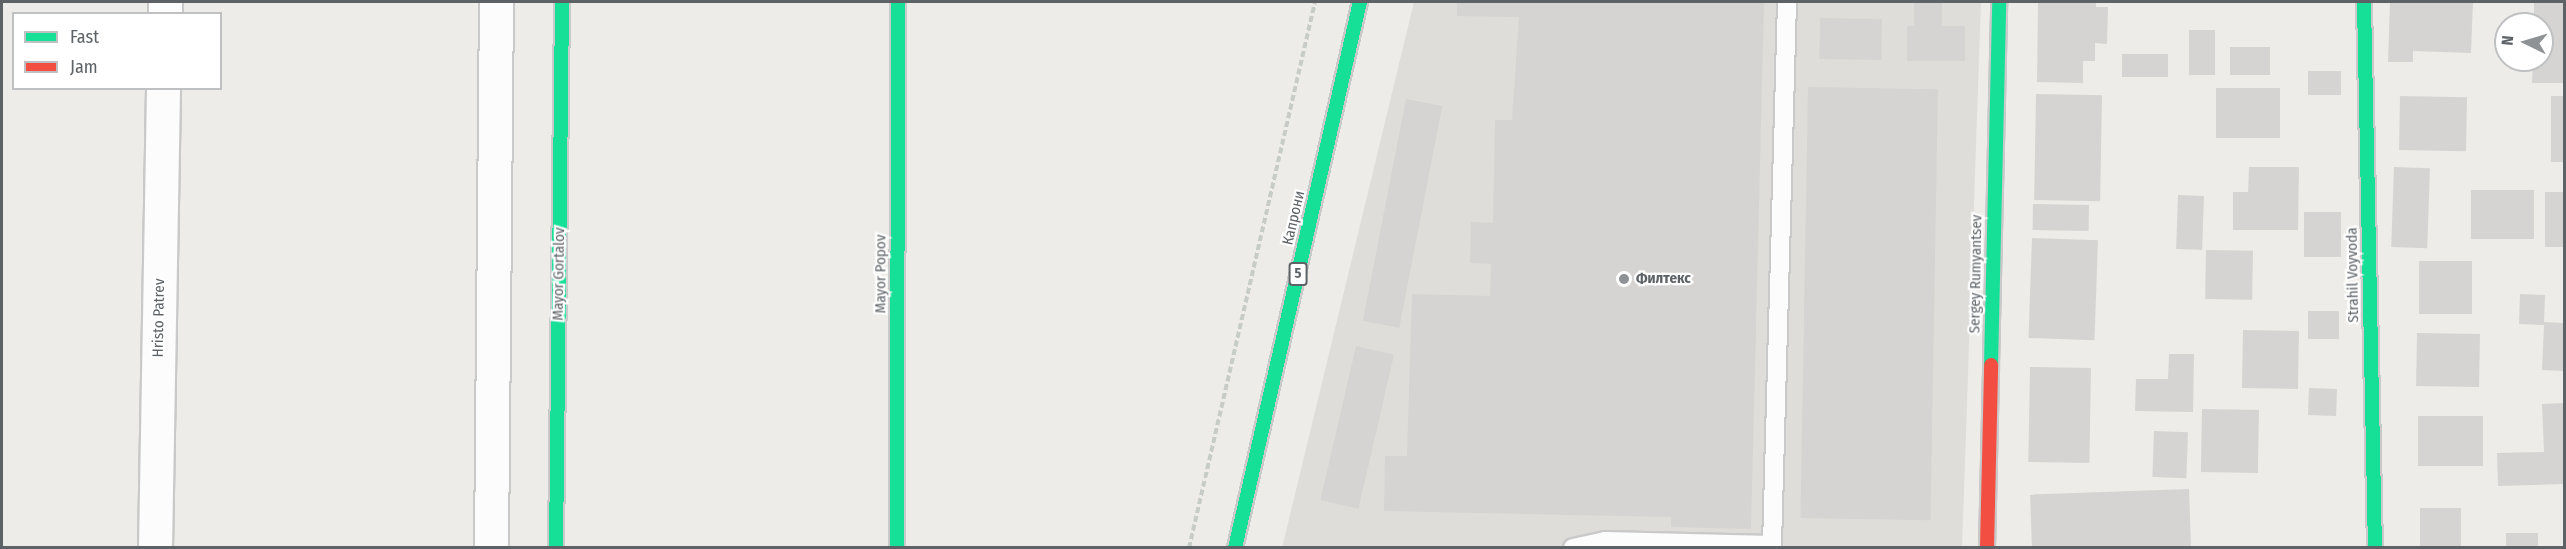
<!DOCTYPE html>
<meta charset="utf-8">
<style>
body{margin:0}
#map{position:relative;width:2566px;height:549px;overflow:hidden;background:#edece8;font-family:"Fira Sans Condensed",sans-serif}
div>[style]{position:absolute}
[style*='--x']{left:calc(var(--x)*1px);top:calc(var(--y)*1px);width:calc(var(--w)*1px);rotate:calc(var(--a)*1deg)}
.industrial>*{inset:0;background:#deddd9}
.building>*{inset:0;background:#d5d4d2;transform-origin:0 0}
.path>*{height:4px;margin-top:-2px;transform-origin:0;background:repeating-linear-gradient(90deg,#c7ccc9 0 6px,transparent 0 9px)}
.roads{filter:drop-shadow(2px 0 #c9c9c9) drop-shadow(-2px 0 #c9c9c9) drop-shadow(0 2px #c9c9c9) drop-shadow(0 -2px #c9c9c9)}
.lane>*{height:18px;margin:-9px;padding:0 9px;transform-origin:9px;border-radius:9px;background:#fcfcfc}
.street>*{height:33px;margin:-16.5px;padding:0 16.5px;transform-origin:16.5px;border-radius:16.5px;background:#fcfcfc}
.fast>*{height:14px;margin:-7px;padding:0 7px;transform-origin:7px;border-radius:7px;background:#16e098}
.jam>*{height:14px;margin:-7px;padding:0 7px;transform-origin:7px;border-radius:7px;background:#f24e42}
.dots>*{width:16px;height:16px;translate:-50% -50%;box-sizing:border-box;border:3px solid #fff;border-radius:50%}
span{translate:-50% -50%;white-space:nowrap;text-align:center;line-height:1.15;-webkit-text-stroke:4.5px #fff;paint-order:stroke}
.shield-label span{padding:2px 4px;background:#fff;border:2px solid;border-radius:4px;-webkit-text-stroke-width:0}
.shield-label{font-size:14px;color:#5d6267;font-weight:700}
.street-label{font-size:15px;color:#5d6267}
.poi-label{font-size:15px;color:#5d6267;font-weight:700}
.left{translate:0 -50%;text-align:left}
.frame{position:absolute;inset:0;border:3px solid #5d6267;pointer-events:none}
.legend{position:absolute;left:12px;top:12px;width:210px;height:78px;box-sizing:border-box;background:#fff;border:2px solid #bec0c2;margin:0;padding:8px 10px;list-style:none;font-size:18px;color:#5d6267}
.legend li{display:flex;align-items:center;gap:12px;height:30px}
.legend b{width:30px;border:2px solid #bec0c2}
.north{position:absolute;left:2494px;top:12px;width:60px;height:60px;box-sizing:border-box;background:#fff;border:2px solid #bec0c2;border-radius:50%;rotate:275deg;font-size:16px;font-weight:700;line-height:24px;text-align:center;color:#5d6267}
.north::after{content:'';display:block;margin:auto;width:21px;height:27px;background:#8f9294;clip-path:polygon(50% 0,100% 100%,50% 72%,0 100%)}
</style>
<div id="map">
<div class="industrial">
<i style="clip-path:polygon(1414px 2px,1981px 2px,1962px 547px,1282px 548px)"></i>
</div>
<div class="building">
<i style="clip-path:polygon(1457px 2px,1764px 2px,1751px 529px,1671px 527px,1671px 517px,1384px 511px,1385px 456px,1407px 456px,1412px 294px,1490px 296px,1491px 264px,1470px 263px,1471px 222px,1493px 223px,1495px 120px,1512px 120px,1519px 17px,1457px 16px)"></i>
<i style="clip-path:polygon(1914px 2px,1942px 2px,1942px 26px,1965px 26px,1965px 61px,1907px 61px,1907px 26px,1914px 26px)"></i>
<i style="clip-path:polygon(2038px 2px,2096px 2px,2096px 7px,2108px 7px,2107px 44px,2095px 43px,2095px 61px,2083px 61px,2083px 83px,2037px 82px)"></i>
<i style="clip-path:polygon(2390px 2px,2473px 2px,2471px 53px,2413px 51px,2413px 62px,2388px 62px)"></i>
<i style="clip-path:polygon(2534px 2px,2564px 2px,2564px 83px,2532px 83px,2533px 60px,2542px 60px,2542px 24px,2534px 24px)"></i>
<i style="left:1820px;top:18px;width:62px;height:41px;rotate:1deg"></i>
<i style="left:2189px;top:30px;width:26px;height:45px"></i>
<i style="left:2230px;top:47px;width:40px;height:28px"></i>
<i style="left:2168px;top:54px;width:23px;height:46px;rotate:90deg"></i>
<i style="left:2308px;top:71px;width:33px;height:24px"></i>
<i style="left:1808px;top:87px;width:130px;height:431px;rotate:1deg"></i>
<i style="left:2216px;top:88px;width:64px;height:50px"></i>
<i style="left:2036px;top:94px;width:66px;height:106px;rotate:1deg"></i>
<i style="left:2400px;top:96px;width:67px;height:54px;rotate:1deg"></i>
<i style="left:2551px;top:96px;width:13px;height:66px"></i>
<i style="left:1406px;top:99px;width:37px;height:226px;rotate:11deg"></i>
<i style="clip-path:polygon(2249px 167px,2299px 167px,2298px 230px,2233px 230px,2233px 192px,2248px 192px)"></i>
<i style="left:2394px;top:167px;width:36px;height:80px;rotate:2deg"></i>
<i style="left:2471px;top:190px;width:63px;height:49px"></i>
<i style="left:2545px;top:192px;width:19px;height:55px"></i>
<i style="left:2178px;top:195px;width:26px;height:54px;rotate:2deg"></i>
<i style="left:2033px;top:204px;width:56px;height:26px;rotate:1deg"></i>
<i style="left:2304px;top:212px;width:37px;height:45px"></i>
<i style="left:2032px;top:238px;width:66px;height:100px;rotate:2deg"></i>
<i style="left:2206px;top:250px;width:47px;height:49px;rotate:1deg"></i>
<i style="left:2419px;top:261px;width:53px;height:53px"></i>
<i style="clip-path:polygon(2520px 294px,2545px 295px,2544px 322px,2564px 323px,2564px 371px,2542px 370px,2544px 325px,2519px 324px)"></i>
<i style="left:2308px;top:311px;width:31px;height:28px"></i>
<i style="left:2243px;top:330px;width:56px;height:58px;rotate:1deg"></i>
<i style="left:2417px;top:333px;width:63px;height:53px;rotate:1deg"></i>
<i style="left:1356px;top:346px;width:39px;height:158px;rotate:13deg"></i>
<i style="clip-path:polygon(2169px 354px,2194px 354px,2193px 412px,2135px 411px,2136px 379px,2168px 379px)"></i>
<i style="left:2030px;top:367px;width:61px;height:95px;rotate:1deg"></i>
<i style="left:2309px;top:388px;width:28px;height:27px;rotate:2deg"></i>
<i style="clip-path:polygon(2564px 403px,2564px 484px,2498px 486px,2497px 453px,2544px 452px,2542px 404px)"></i>
<i style="left:2202px;top:409px;width:57px;height:63px;rotate:1deg"></i>
<i style="left:2418px;top:416px;width:65px;height:50px"></i>
<i style="left:2154px;top:431px;width:34px;height:46px;rotate:2deg"></i>
<i style="left:2189px;top:489px;width:59px;height:159px;rotate:88deg"></i>
<i style="left:2420px;top:508px;width:41px;height:40px"></i>
<i style="left:2506px;top:533px;width:32px;height:15px"></i>
</div>
<div class="path">
<i style="--x:1189;--y:548;--w:560;--a:-77.01"></i>
</div>
<div class="roads">
<div class="lane">
<i style="--x:1573;--y:548;--w:33;--a:-12"></i>
<i style="--x:1605;--y:541;--w:167;--a:1.4"></i>
<i style="--x:1772;--y:545;--w:543;--a:-88.42"></i>
</div>
<div class="street">
<i style="--x:165;--y:14;--w:12;--a:-90"></i>
<i style="--x:155;--y:548;--w:460;--a:-89"></i>
<i style="--x:491;--y:548;--w:546;--a:-89.48"></i>
</div>
<div class="fast">
<i style="--x:2364;--y:2;--w:546;--a:88.85"></i>
<i style="--x:1991;--y:365;--w:363;--a:-88.7"></i>
<i style="--x:556;--y:548;--w:546;--a:-89.37"></i>
<i style="--x:897;--y:548;--w:546;--a:-89.9"></i>
<i style="--x:1235;--y:548;--w:560;--a:-77.11"></i>
</div>
<div class="jam">
<i style="--x:1987;--y:548;--w:183;--a:-88.7"></i>
</div>
</div>
<div class="dots">
<i style="left:1624px;top:279px;background:#8f9294"></i>
</div>
<div class="shield-label">
<span style="left:1298px;top:274px">5</span>
</div>
<div class="street-label">
<span style="left:1294px;top:218px;rotate:-77deg">Капрони</span>
<span style="left:559px;top:274px;rotate:-89deg">Mayor Gortalov</span>
<span style="left:881px;top:274px;rotate:-90deg">Mayor Popov</span>
<span style="left:1976px;top:274px;rotate:-89deg">Sergey Rumyantsev</span>
<span style="left:2353px;top:275px;rotate:-91deg">Strahil Voyvoda</span>
<span style="left:159px;top:318px;rotate:-89deg">Hristo Patrev</span>
</div>
<div class="poi-label">
<span class="left" style="left:1636px;top:279px">Филтекс</span>
</div>
<div class="frame"></div>
<ul class="legend">
<li><b style="height:8px;background:#16e098"></b>Fast</li>
<li><b style="height:8px;background:#f24e42"></b>Jam</li>
</ul>
<div class="north">N</div>
</div>
